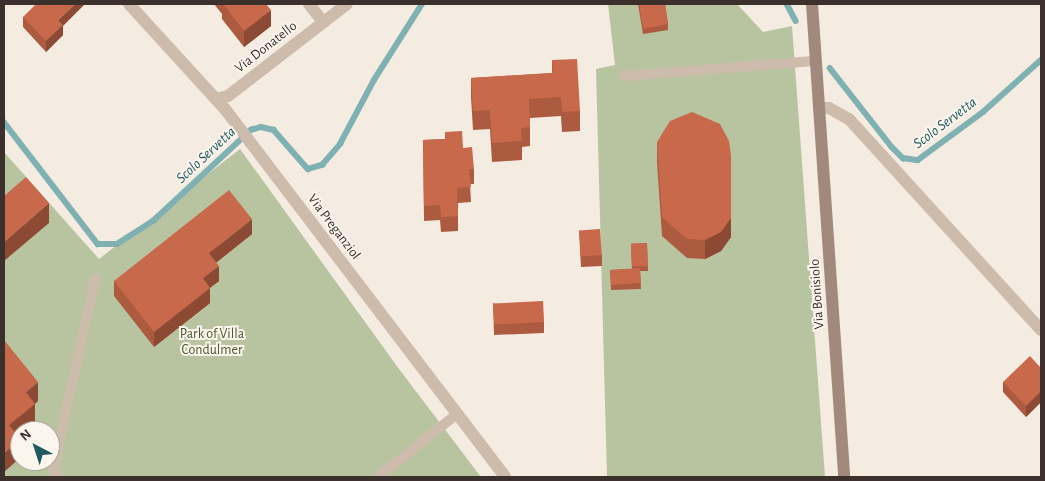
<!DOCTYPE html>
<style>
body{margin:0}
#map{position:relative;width:1045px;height:481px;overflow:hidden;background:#f4ebe1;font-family:"Alegreya Sans",sans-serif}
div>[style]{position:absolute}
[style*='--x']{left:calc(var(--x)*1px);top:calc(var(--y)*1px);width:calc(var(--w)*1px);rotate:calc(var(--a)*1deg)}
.green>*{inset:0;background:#b8c4a0}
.stream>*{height:5.5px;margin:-2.75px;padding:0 2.75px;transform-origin:2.75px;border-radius:2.75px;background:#7fb0b2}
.service>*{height:10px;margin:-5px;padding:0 5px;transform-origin:5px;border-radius:5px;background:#cdbbac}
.minor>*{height:12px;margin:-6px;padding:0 6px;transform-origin:6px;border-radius:6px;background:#cdbbac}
.tertiary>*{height:12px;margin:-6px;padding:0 6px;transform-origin:6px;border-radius:6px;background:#cdbbac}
.secondary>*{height:12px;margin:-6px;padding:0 6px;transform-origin:6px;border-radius:6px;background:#a18a7d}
.wall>*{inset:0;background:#ac5a40}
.shaded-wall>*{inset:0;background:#8c4a34}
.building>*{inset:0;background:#c8694b;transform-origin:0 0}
span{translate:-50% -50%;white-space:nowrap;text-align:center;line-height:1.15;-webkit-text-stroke:4px #fbf5ee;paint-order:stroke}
.street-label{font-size:14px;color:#3b302b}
.park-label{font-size:14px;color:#4a5a2e}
.water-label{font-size:15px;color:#1f5a5e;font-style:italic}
.frame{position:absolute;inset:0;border:5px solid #3b302b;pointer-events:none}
.north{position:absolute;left:10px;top:421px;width:50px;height:50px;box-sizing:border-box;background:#fbf5ee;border:1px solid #aea6a0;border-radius:50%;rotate:320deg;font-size:14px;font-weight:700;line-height:20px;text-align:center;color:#3b302b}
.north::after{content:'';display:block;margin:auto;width:18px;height:22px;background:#1f5a5e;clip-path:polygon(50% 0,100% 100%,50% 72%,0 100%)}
</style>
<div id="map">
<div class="green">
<i style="clip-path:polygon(608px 4px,737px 4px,763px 32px,792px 26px,825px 477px,607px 477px,596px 69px,615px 65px)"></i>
<i style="clip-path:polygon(evenodd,240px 149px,399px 369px,481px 477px,4px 477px,4px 152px,99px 259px,240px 149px,20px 431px,50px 431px,50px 461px,20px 461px,20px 431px)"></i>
</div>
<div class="stream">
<i style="--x:787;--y:4;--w:19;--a:62"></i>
<i style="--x:830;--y:68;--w:100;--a:51.9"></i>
<i style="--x:892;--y:147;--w:16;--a:45"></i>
<i style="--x:903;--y:158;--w:15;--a:8"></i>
<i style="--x:918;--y:160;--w:81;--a:-36.4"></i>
<i style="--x:983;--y:112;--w:78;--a:-41.9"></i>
<i style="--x:4;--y:122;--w:154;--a:52.4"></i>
<i style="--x:98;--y:244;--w:19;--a:0"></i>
<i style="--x:117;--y:244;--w:43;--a:-32.6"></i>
<i style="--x:153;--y:221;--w:134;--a:-42.9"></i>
<i style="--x:251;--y:130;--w:10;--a:-17"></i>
<i style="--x:261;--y:127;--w:13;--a:13"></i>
<i style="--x:274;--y:130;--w:52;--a:48.9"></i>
<i style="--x:308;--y:169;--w:15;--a:-16"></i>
<i style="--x:322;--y:165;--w:28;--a:-49"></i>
<i style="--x:340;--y:144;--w:72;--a:-62"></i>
<i style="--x:374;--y:80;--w:90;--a:-57.7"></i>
</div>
<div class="service">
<i style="--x:624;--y:76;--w:193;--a:-4.5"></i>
<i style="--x:58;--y:477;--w:9;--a:-126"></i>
<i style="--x:53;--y:470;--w:196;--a:-77.6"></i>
<i style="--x:378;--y:477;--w:101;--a:-38.6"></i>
</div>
<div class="minor">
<i style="--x:309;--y:4;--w:23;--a:52"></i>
<i style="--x:216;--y:99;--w:12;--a:-14"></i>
<i style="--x:228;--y:96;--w:150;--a:-37.7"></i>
<i style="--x:819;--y:108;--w:10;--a:0"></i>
<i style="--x:829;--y:108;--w:23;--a:29"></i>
<i style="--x:849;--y:119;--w:285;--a:47.7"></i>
</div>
<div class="tertiary">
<i style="--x:129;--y:4;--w:142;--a:47.6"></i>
<i style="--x:225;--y:109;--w:462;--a:52.7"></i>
</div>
<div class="secondary">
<i style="--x:812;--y:4;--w:474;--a:86.1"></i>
</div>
<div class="wall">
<i style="clip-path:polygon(214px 4px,266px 4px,271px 26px,244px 47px,222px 19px,222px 14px)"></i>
<i style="clip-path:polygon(638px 4px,665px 4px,668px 24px,668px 30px,643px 34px)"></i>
<i style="clip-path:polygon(23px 17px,63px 26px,63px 35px,46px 52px,23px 27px)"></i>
<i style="clip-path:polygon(552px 60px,580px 111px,580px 131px,562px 132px,561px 116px,530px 118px,530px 146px,522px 147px,522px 160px,492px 162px,490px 129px,473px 130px,471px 97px,471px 78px,552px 73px)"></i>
<i style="clip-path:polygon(445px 132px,463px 148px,474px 169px,474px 184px,470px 184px,471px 202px,458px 203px,458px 231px,441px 232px,440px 220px,424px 221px,423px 140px,445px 139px)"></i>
<i style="clip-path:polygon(657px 142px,731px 237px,721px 251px,705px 259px,687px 258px,662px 236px,657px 162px)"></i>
<i style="clip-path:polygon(579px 230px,602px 255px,602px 266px,581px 267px)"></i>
<i style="clip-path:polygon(252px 234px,216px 263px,219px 281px,210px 288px,210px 303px,154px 347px,114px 296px,114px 281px)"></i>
<i style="clip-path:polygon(647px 243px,648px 271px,640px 271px,641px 289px,611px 290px,610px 270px,632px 269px,631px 244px)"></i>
<i style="clip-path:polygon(493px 303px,544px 322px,544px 333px,494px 335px)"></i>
<i style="clip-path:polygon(1041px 368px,1041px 402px,1026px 417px,1003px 392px,1003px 382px)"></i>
</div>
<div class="shaded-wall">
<i style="clip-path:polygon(75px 4px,85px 4px,63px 26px,63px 35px,46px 52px,46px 41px,58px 20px)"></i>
<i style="clip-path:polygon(271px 10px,271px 26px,244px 47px,244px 31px)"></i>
<i style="clip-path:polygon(49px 203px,49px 223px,4px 261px,4px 242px)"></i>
<i style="clip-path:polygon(731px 218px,731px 237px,721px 251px,705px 259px,705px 240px)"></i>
<i style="clip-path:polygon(252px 219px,252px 234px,209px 268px,209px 253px)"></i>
<i style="clip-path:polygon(219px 266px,219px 281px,203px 293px,203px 278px)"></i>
<i style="clip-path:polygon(210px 288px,210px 303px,154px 347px,154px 332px)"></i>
<i style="clip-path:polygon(38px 382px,38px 401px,35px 404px,35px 423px,25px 431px,20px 431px,20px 435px,9px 444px,9px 425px,26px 392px)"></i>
<i style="clip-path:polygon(1041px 391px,1041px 402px,1026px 417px,1026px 406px)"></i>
<i style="clip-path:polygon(20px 439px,20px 458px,4px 472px,4px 453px)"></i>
</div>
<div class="building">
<i style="clip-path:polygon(36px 4px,75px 4px,58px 20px,63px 25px,46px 41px,23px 17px)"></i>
<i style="clip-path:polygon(223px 4px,266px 4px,271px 10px,244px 31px)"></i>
<i style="clip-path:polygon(639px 4px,665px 4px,668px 24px,643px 29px)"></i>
<i style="clip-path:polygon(577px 59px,580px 111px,562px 112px,561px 97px,529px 99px,530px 127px,521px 128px,522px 141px,492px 143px,490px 110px,473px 111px,471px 78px,553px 73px,552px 60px)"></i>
<i style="clip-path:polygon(692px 112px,720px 124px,729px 141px,731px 155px,731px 218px,721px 232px,705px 240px,687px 239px,662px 217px,657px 142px,670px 121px)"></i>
<i style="clip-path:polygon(462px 131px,463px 148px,472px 147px,474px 169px,469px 169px,471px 187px,457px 188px,458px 216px,441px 217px,440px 205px,424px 206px,423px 140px,445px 139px,445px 132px)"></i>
<i style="clip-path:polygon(26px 177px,49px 203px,4px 242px,4px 196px)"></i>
<i style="clip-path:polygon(229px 190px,252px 219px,209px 253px,219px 266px,203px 278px,210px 288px,154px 332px,114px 281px)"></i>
<i style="left:600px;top:229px;width:26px;height:21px;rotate:86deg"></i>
<i style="left:647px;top:243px;width:23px;height:16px;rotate:88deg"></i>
<i style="left:640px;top:268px;width:15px;height:30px;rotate:86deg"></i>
<i style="left:543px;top:301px;width:21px;height:50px;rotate:87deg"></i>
<i style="clip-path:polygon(4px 340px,38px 382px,26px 392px,35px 404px,9px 425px,20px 438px,20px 439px,4px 453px)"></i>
<i style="clip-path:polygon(1030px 356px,1041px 368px,1041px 391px,1026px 406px,1003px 382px)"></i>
</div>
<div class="street-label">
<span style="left:266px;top:47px;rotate:-38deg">Via Donatello</span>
<span style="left:334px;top:227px;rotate:53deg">Via Preganziol</span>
<span style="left:817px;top:294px;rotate:-94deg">Via Bonisiolo</span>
</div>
<div class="park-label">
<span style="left:212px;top:342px">Park of Villa<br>Condulmer</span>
</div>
<div class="water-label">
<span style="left:945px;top:123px;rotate:-37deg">Scolo Servetta</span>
<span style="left:206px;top:155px;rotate:-43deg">Scolo Servetta</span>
</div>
<div class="frame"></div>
<div class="north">N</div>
</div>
